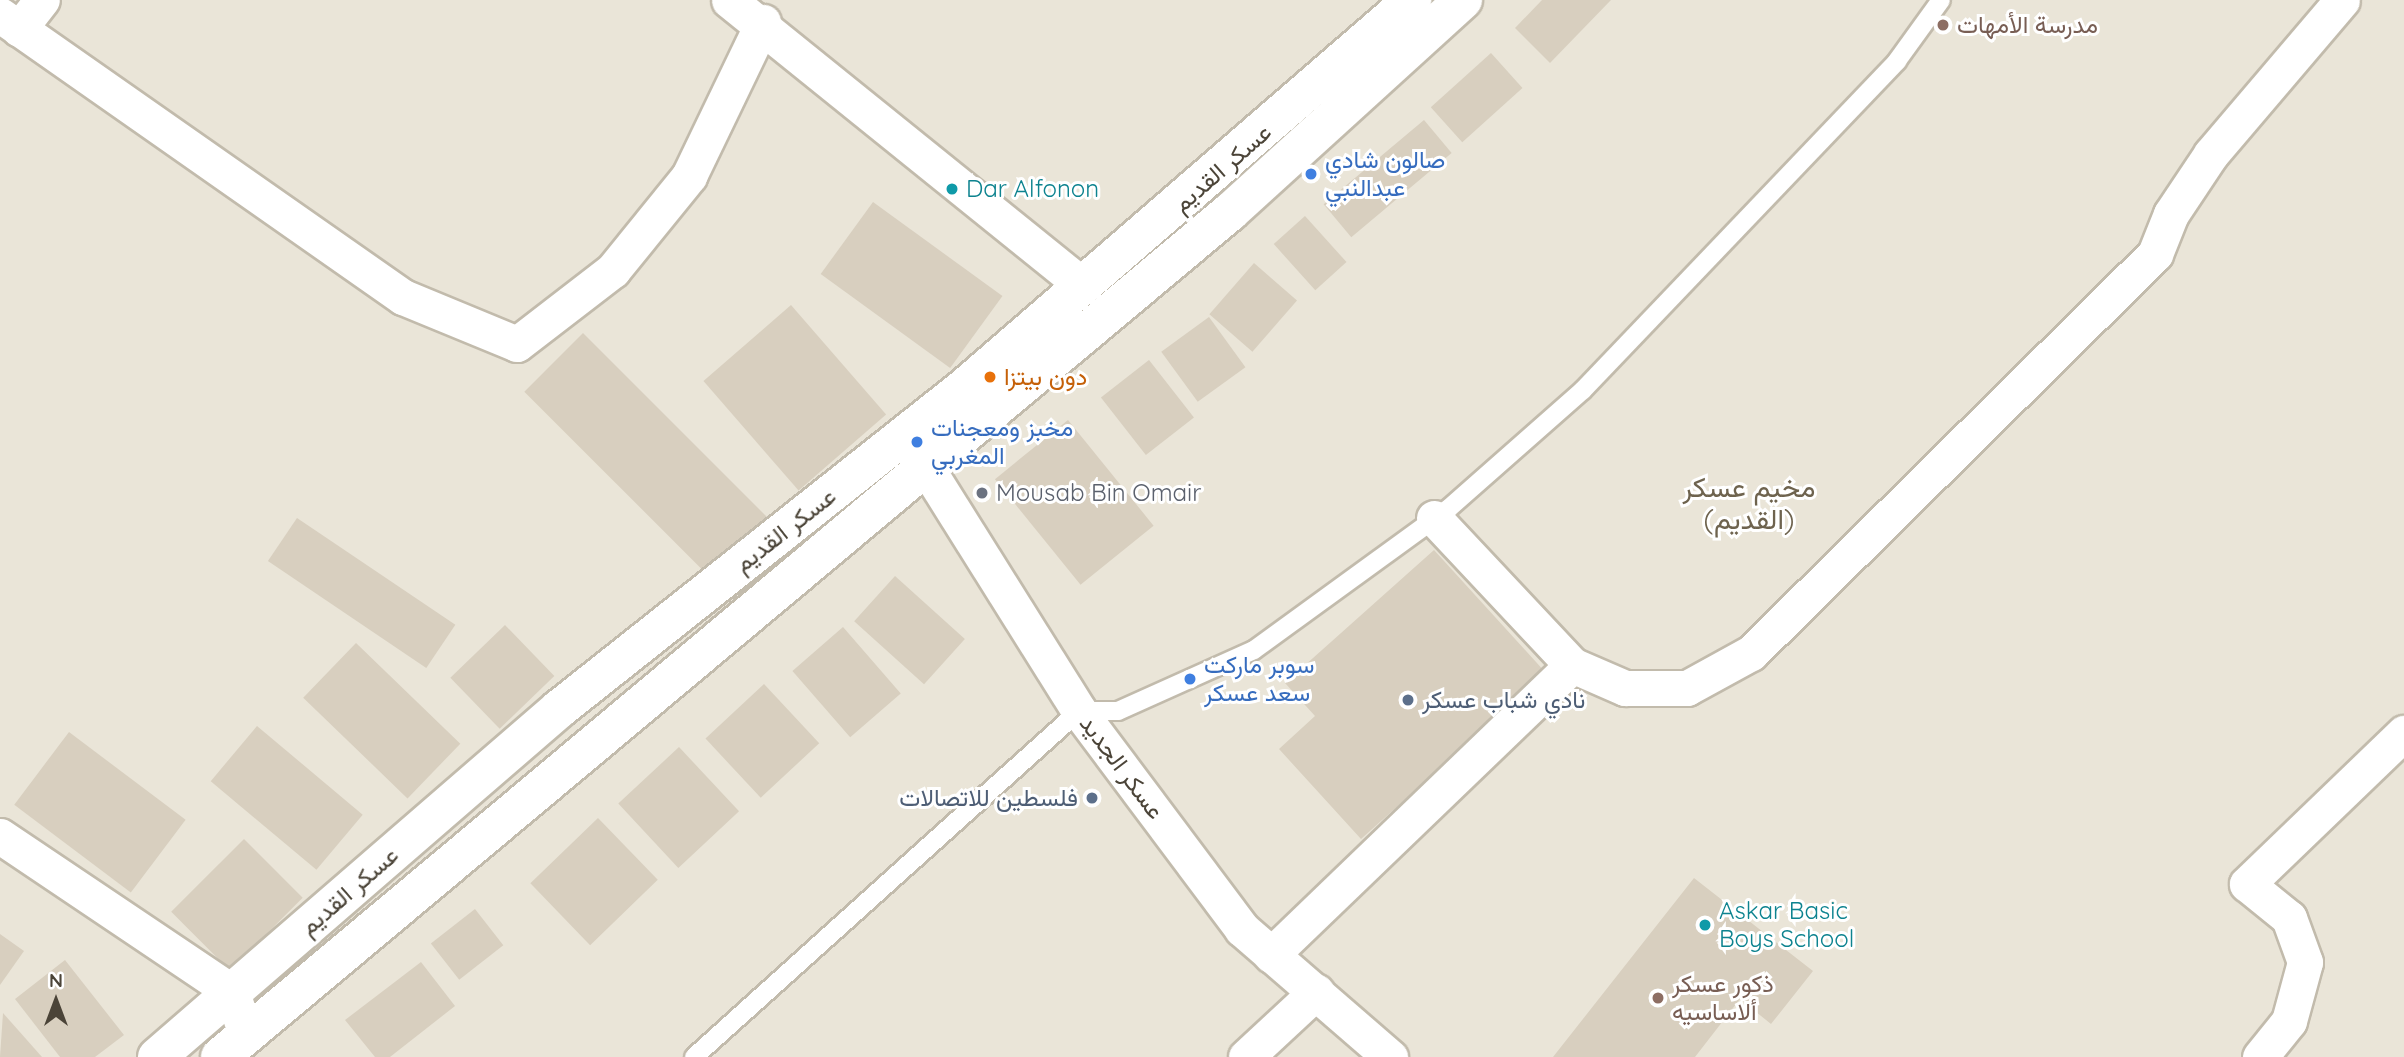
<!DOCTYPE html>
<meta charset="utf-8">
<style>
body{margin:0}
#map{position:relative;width:2404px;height:1057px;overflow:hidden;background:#f6f3ea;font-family:Quicksand,Vazirmatn,sans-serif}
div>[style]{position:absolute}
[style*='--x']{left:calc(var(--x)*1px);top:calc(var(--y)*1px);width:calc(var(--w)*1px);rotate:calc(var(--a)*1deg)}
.residential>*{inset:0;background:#eae5d8;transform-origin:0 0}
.building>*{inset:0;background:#d8cfbf;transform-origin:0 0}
.roads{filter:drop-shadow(2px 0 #c2bbac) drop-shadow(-2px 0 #c2bbac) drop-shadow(0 2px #c2bbac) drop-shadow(0 -2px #c2bbac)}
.service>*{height:18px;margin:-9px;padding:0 9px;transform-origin:9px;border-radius:9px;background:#fff}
.minor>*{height:35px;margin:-17.5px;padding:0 17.5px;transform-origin:17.5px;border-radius:17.5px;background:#fff}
.tertiary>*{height:38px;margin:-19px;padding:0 19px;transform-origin:19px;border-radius:19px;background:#fff}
.dots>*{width:19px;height:19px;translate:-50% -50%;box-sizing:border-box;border:4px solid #fff;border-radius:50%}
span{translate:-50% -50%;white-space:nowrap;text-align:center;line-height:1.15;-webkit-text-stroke:6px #fff;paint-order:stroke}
.education-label{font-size:24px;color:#785e54}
.left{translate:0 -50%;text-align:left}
.shop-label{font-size:24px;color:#366cbe}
.street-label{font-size:24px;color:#4b4438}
.culture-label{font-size:24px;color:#0d838f}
.food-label{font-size:24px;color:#c56008}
.worship-label{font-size:24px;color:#5b616d}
.service-label{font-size:24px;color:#4e5e75}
.right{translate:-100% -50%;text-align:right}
.quarter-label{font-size:28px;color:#6e634e}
.north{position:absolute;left:21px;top:966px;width:70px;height:70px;-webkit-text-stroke:5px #fff;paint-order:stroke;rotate:0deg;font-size:19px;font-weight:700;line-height:28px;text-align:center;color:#4b4438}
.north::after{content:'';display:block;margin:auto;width:24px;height:32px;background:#4b4438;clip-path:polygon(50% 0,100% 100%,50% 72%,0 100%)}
</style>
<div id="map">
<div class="residential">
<i style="left:0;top:0;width:2404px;height:1057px"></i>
</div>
<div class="building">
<i style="clip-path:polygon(1542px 0,1611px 0,1550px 63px,1515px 28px)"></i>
<i style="left:1491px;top:53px;width:47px;height:81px;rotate:48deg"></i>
<i style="left:1424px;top:120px;width:43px;height:131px;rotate:50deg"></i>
<i style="left:873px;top:202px;width:160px;height:89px;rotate:36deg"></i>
<i style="left:1305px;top:216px;width:62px;height:42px;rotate:48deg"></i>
<i style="left:1254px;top:263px;width:57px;height:68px;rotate:41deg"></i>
<i style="left:791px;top:305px;width:145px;height:116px;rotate:49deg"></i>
<i style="left:1209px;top:317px;width:62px;height:59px;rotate:54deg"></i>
<i style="left:583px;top:333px;width:262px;height:83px;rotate:45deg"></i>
<i style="left:1149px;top:360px;width:73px;height:61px;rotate:52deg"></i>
<i style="left:1068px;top:420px;width:136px;height:94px;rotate:51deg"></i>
<i style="left:297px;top:518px;width:191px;height:52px;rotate:34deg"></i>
<i style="clip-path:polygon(1434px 550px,1546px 673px,1361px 839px,1279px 749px,1315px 716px,1285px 683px)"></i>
<i style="left:895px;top:576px;width:94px;height:61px;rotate:42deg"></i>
<i style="left:505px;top:625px;width:71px;height:76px;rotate:46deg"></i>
<i style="left:843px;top:627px;width:88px;height:67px;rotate:49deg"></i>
<i style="left:356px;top:643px;width:145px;height:76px;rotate:44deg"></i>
<i style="left:764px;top:684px;width:81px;height:80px;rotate:47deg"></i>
<i style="left:257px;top:726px;width:138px;height:72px;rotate:40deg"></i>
<i style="left:69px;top:732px;width:146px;height:91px;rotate:37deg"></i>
<i style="left:679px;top:747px;width:88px;height:83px;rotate:47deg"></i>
<i style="left:598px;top:818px;width:86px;height:94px;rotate:46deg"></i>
<i style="left:244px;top:839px;width:83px;height:103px;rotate:45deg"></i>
<i style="clip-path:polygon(1694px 878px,1813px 971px,1771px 1024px,1740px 999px,1695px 1057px,1553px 1057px)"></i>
<i style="left:475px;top:909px;width:46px;height:56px;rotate:52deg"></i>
<i style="clip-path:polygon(0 934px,24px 951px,0 985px)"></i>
<i style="clip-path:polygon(65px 960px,124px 1035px,95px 1057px,60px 1057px,15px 999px)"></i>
<i style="clip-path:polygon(421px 962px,455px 1006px,390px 1057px,375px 1057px,345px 1020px)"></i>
<i style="clip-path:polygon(3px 1013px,42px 1057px,0 1057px)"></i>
</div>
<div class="roads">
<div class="service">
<i style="--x:694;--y:1057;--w:518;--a:-41.95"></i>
<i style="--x:1079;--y:711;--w:39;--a:0"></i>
<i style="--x:1118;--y:711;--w:149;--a:-24.2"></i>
<i style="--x:1254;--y:650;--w:240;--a:-36"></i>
<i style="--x:1448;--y:509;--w:180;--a:-41.4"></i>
<i style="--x:1583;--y:390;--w:455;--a:-46.3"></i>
<i style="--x:1897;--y:61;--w:75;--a:-54.2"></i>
</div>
<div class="minor">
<i style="--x:729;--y:0;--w:456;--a:38.9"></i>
<i style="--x:0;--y:15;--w:492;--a:35"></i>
<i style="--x:403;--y:297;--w:123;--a:22.4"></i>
<i style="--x:517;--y:344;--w:121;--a:-37.6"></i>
<i style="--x:613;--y:270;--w:121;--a:-51"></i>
<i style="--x:689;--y:176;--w:171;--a:-64.3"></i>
<i style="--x:19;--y:29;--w:37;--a:-52"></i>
<i style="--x:911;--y:443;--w:316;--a:57.9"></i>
<i style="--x:1079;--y:711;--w:272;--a:53.2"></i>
<i style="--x:1242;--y:929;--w:196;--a:40.9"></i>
<i style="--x:1434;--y:518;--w:202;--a:46.8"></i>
<i style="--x:1572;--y:665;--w:58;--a:23.5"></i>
<i style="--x:1625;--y:688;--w:62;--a:0"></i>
<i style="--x:1687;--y:688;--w:73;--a:-28.7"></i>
<i style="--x:1751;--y:653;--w:568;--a:-44.64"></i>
<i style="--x:2155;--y:254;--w:43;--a:-68.2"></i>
<i style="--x:2171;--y:214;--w:72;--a:-56.3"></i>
<i style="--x:2211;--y:154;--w:202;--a:-49.6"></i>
<i style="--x:0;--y:836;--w:280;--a:33.9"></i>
<i style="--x:232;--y:992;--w:45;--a:72"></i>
<i style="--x:1271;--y:955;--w:418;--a:-43.9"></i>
<i style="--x:1246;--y:1057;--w:96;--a:-42.9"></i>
<i style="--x:2260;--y:1057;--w:46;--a:-51.1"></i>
<i style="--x:2289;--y:1021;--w:61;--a:-74.8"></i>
<i style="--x:2305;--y:962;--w:47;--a:-110"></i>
<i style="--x:2289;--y:918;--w:54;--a:-141"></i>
<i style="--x:2247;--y:884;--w:218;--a:-43.9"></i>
</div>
<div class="tertiary">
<i style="--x:157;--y:1057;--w:532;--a:-40.88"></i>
<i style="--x:559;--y:709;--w:517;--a:-38.4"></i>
<i style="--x:964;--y:388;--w:593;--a:-40.89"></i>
<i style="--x:220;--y:1057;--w:1317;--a:-39.92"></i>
<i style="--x:1230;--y:212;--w:315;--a:-42.3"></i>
</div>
</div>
<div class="dots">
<i style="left:1943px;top:25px;background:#8d6e63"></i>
<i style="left:1311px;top:174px;background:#3f7fe0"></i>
<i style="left:952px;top:189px;background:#0f9aa8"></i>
<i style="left:990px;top:377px;background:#e8710a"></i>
<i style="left:917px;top:442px;background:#3f7fe0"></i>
<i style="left:982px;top:493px;background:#6b7280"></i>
<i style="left:1190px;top:679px;background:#3f7fe0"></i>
<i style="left:1408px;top:700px;background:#5c6f8a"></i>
<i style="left:1092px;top:798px;background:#5c6f8a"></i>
<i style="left:1705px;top:925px;background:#0f9aa8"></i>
<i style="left:1658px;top:998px;background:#8d6e63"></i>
</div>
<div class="education-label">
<span class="left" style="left:1957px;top:25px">مدرسة الأمهات</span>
<span class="left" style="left:1672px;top:998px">ذكور عسكر<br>ألاساسيه</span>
</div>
<div class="shop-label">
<span class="left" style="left:1325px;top:174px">صالون شادي<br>عبدالنبي</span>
<span class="left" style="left:931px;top:442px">مخبز ومعجنات<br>المغربي</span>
<span class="left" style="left:1204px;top:679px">سوبر ماركت<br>سعد عسكر</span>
</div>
<div class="street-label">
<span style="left:1222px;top:168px;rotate:-41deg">عسكر القديم</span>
<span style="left:785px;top:530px;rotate:-38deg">عسكر القديم</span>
<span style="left:1122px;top:767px;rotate:53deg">عسكر الجديد</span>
<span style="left:349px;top:891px;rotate:-41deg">عسكر القديم</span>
</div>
<div class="culture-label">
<span class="left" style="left:966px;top:189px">Dar Alfonon</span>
<span class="left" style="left:1719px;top:925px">Askar Basic<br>Boys School</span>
</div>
<div class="food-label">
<span class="left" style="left:1004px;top:377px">دون بيتزا</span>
</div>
<div class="worship-label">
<span class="left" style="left:996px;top:493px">Mousab Bin Omair</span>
</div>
<div class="service-label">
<span class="left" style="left:1422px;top:700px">نادي شباب عسكر</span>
<span class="right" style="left:1078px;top:798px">فلسطين للاتصالات</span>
</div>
<div class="quarter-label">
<span style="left:1749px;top:503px">مخيم عسكر<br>(القديم)</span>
</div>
<div class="north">N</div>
</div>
